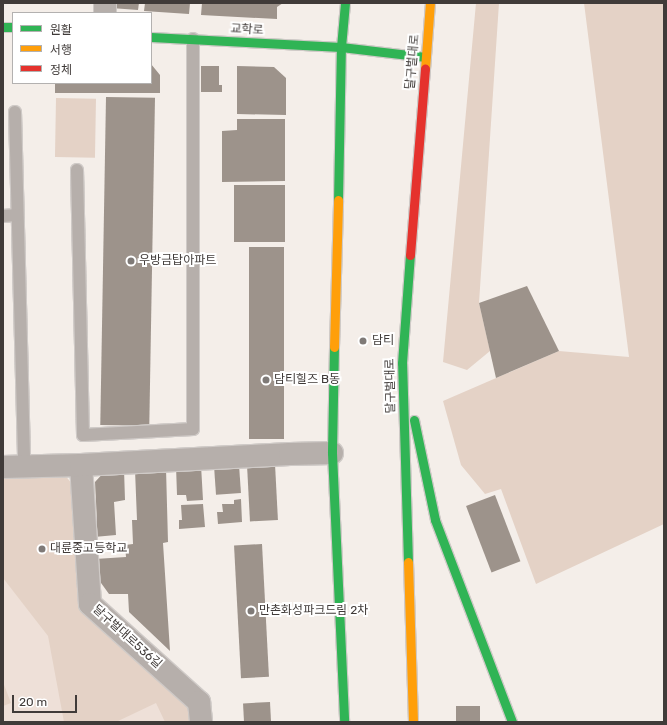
<!DOCTYPE html>
<meta charset="utf-8">
<style>
body{margin:0}
#map{position:relative;width:667px;height:725px;overflow:hidden;background:#f4eee9;font-family:Rubik,"Noto Sans KR",sans-serif}
div>[style]{position:absolute}
[style*='--x']{left:calc(var(--x)*1px);top:calc(var(--y)*1px);width:calc(var(--w)*1px);rotate:calc(var(--a)*1deg)}
.built>*{inset:0;background:#eee0d8}
.green>*{inset:0;background:#e4d2c6;transform-origin:0 0}
.building>*{inset:0;background:#9d938b;transform-origin:0 0}
.roads{filter:drop-shadow(1px 0 #cfcac7) drop-shadow(-1px 0 #cfcac7) drop-shadow(0 1px #cfcac7) drop-shadow(0 -1px #cfcac7)}
.lane>*{height:12px;margin:-6px;padding:0 6px;transform-origin:6px;border-radius:6px;background:#b6afab}
.street>*{height:22px;margin:-11px;padding:0 11px;transform-origin:11px;border-radius:11px;background:#b6afab}
.fast>*{height:9px;margin:-4.5px;padding:0 4.5px;transform-origin:4.5px;border-radius:4.5px;background:#30b455}
.slow>*{height:9px;margin:-4.5px;padding:0 4.5px;transform-origin:4.5px;border-radius:4.5px;background:#ff9f0a}
.jam>*{height:9px;margin:-4.5px;padding:0 4.5px;transform-origin:4.5px;border-radius:4.5px;background:#e5322d}
.dots>*{width:11px;height:11px;translate:-50% -50%;box-sizing:border-box;border:2px solid #fff;border-radius:50%}
span{translate:-50% -50%;white-space:nowrap;text-align:center;line-height:1.15;-webkit-text-stroke:4px #fff;paint-order:stroke}
.street-label{font-size:12px;color:#403b39}
.poi-label{font-size:12px;color:#403b39}
.left{translate:0 -50%;text-align:left}
.frame{position:absolute;inset:0;border:4px solid #403b39;pointer-events:none}
.legend{position:absolute;left:12px;top:12px;width:140px;height:72px;box-sizing:border-box;background:#fff;border:1px solid #b3b1b0;margin:0;padding:5px 7px;list-style:none;font-size:12px;color:#403b39}
.legend li{display:flex;align-items:center;gap:8px;height:20px}
.legend b{width:20px;border:1px solid #b3b1b0}
.scale{position:absolute;left:12px;top:695px;width:65px;height:18px;box-sizing:border-box;border:2px solid #403b39;border-top:0;padding-left:5px;font-size:12px;line-height:14px;white-space:nowrap;color:#403b39;-webkit-text-stroke:3px #fff;paint-order:stroke}
</style>
<div id="map">
<div class="built">
<i style="clip-path:polygon(3px 476px,84px 608px,191px 722px,3px 722px)"></i>
</div>
<div class="green">
<i style="clip-path:polygon(476px 3px,499px 3px,479px 303px,490px 351px,467px 370px,443px 362px)"></i>
<i style="clip-path:polygon(584px 3px,664px 3px,664px 524px,536px 584px,501px 489px,485px 494px,461px 465px,443px 401px,559px 351px,629px 357px)"></i>
<i style="left:56px;top:98px;width:40px;height:59px;rotate:1deg"></i>
<i style="clip-path:polygon(64px 474px,77px 490px,84px 608px,188px 703px,191px 722px,165px 722px,156px 703px,116px 722px,64px 722px,48px 636px,3px 578px,3px 476px)"></i>
<i style="clip-path:polygon(3px 682px,11px 703px,3px 706px)"></i>
</div>
<div class="building">
<i style="clip-path:polygon(111px 3px,139px 3px,138px 10px,111px 8px)"></i>
<i style="clip-path:polygon(145px 3px,190px 3px,189px 14px,144px 11px)"></i>
<i style="clip-path:polygon(202px 3px,283px 3px,277px 7px,277px 19px,201px 15px)"></i>
<i style="clip-path:polygon(151px 64px,160px 75px,160px 93px,55px 93px,55px 83px,151px 83px)"></i>
<i style="clip-path:polygon(201px 66px,219px 66px,219px 85px,222px 85px,222px 92px,201px 92px)"></i>
<i style="clip-path:polygon(237px 66px,274px 67px,286px 78px,286px 115px,237px 114px)"></i>
<i style="left:106px;top:97px;width:49px;height:328px;rotate:1deg"></i>
<i style="clip-path:polygon(237px 119px,285px 119px,285px 181px,222px 182px,222px 131px,237px 130px)"></i>
<i style="left:285px;top:185px;width:57px;height:51px;rotate:90deg"></i>
<i style="left:284px;top:247px;width:192px;height:35px;rotate:90deg"></i>
<i style="clip-path:polygon(527px 286px,559px 351px,496px 378px,479px 303px)"></i>
<i style="left:275px;top:464px;width:56px;height:28px;rotate:87deg"></i>
<i style="clip-path:polygon(201px 465px,203px 500px,187px 501px,186px 495px,177px 495px,176px 466px)"></i>
<i style="left:239px;top:465px;width:28px;height:25px;rotate:86deg"></i>
<i style="clip-path:polygon(166px 468px,168px 542px,163px 543px,170px 651px,129px 612px,128px 594px,109px 594px,96px 576px,95px 559px,126px 557px,125px 545px,133px 544px,132px 520px,137px 520px,135px 470px)"></i>
<i style="clip-path:polygon(107px 469px,124px 469px,125px 500px,114px 502px,116px 535px,94px 537px,93px 521px,97px 521px,95px 482px)"></i>
<i style="left:495px;top:495px;width:71px;height:31px;rotate:69deg"></i>
<i style="clip-path:polygon(241px 499px,242px 522px,218px 524px,217px 512px,223px 512px,222px 504px,234px 504px,234px 500px)"></i>
<i style="clip-path:polygon(203px 504px,205px 527px,179px 529px,179px 520px,182px 520px,181px 505px)"></i>
<i style="left:262px;top:544px;width:133px;height:28px;rotate:87deg"></i>
<i style="left:270px;top:702px;width:20px;height:27px;rotate:87deg"></i>
<i style="left:480px;top:706px;width:16px;height:24px;rotate:90deg"></i>
</div>
<div class="roads">
<div class="lane">
<i style="--x:15;--y:112;--w:355;--a:88.5"></i>
<i style="--x:77;--y:170;--w:265;--a:88.7"></i>
<i style="--x:83;--y:435;--w:110;--a:-3.1"></i>
<i style="--x:193;--y:429;--w:390;--a:-90"></i>
<i style="--x:3;--y:216;--w:14;--a:-4"></i>
</div>
<div class="street">
<i style="--x:105;--y:13;--w:10;--a:-90"></i>
<i style="--x:81;--y:465;--w:139;--a:86.3"></i>
<i style="--x:90;--y:604;--w:147;--a:42"></i>
<i style="--x:199;--y:702;--w:20;--a:84"></i>
<i style="--x:3;--y:467;--w:78;--a:-1.5"></i>
<i style="--x:81;--y:465;--w:209;--a:-3"></i>
<i style="--x:290;--y:454;--w:42;--a:-1.4"></i>
</div>
<div class="fast">
<i style="--x:3;--y:27;--w:10;--a:0"></i>
<i style="--x:151;--y:37;--w:190;--a:3"></i>
<i style="--x:341;--y:47;--w:85;--a:6.8"></i>
<i style="--x:338;--y:200;--w:153;--a:-88.9"></i>
<i style="--x:341;--y:47;--w:44;--a:-84.8"></i>
<i style="--x:334;--y:347;--w:106;--a:91.1"></i>
<i style="--x:332;--y:453;--w:269;--a:87.4"></i>
<i style="--x:414;--y:420;--w:102;--a:78.1"></i>
<i style="--x:435;--y:520;--w:216;--a:69.1"></i>
<i style="--x:408;--y:562;--w:199;--a:-91.7"></i>
<i style="--x:402;--y:363;--w:108;--a:-85.8"></i>
</div>
<div class="slow">
<i style="--x:425;--y:69;--w:66;--a:-85.7"></i>
<i style="--x:334;--y:347;--w:147;--a:-88.4"></i>
<i style="--x:408;--y:562;--w:160;--a:88.2"></i>
</div>
<div class="jam">
<i style="--x:410;--y:255;--w:187;--a:-85.4"></i>
</div>
</div>
<div class="dots">
<i style="left:131px;top:261px;background:#7f7a77"></i>
<i style="left:363px;top:341px;background:#7f7a77"></i>
<i style="left:266px;top:380px;background:#7f7a77"></i>
<i style="left:42px;top:549px;background:#7f7a77"></i>
<i style="left:251px;top:611px;background:#7f7a77"></i>
</div>
<div class="street-label">
<span style="left:247px;top:30px;rotate:3deg">교학로</span>
<span style="left:413px;top:62px;rotate:-85deg">달구벌대로</span>
<span style="left:391px;top:386px;rotate:-91deg">달구벌대로</span>
<span style="left:127px;top:637px;rotate:42deg">달구벌대로536길</span>
</div>
<div class="poi-label">
<span class="left" style="left:139px;top:261px">우방금탑아파트</span>
<span class="left" style="left:372px;top:341px">담티</span>
<span class="left" style="left:274px;top:380px">담티힐즈 B동</span>
<span class="left" style="left:50px;top:549px">대륜중고등학교</span>
<span class="left" style="left:259px;top:611px">만촌화성파크드림 2차</span>
</div>
<div class="frame"></div>
<ul class="legend">
<li><b style="height:5px;background:#30b455"></b>원활</li>
<li><b style="height:5px;background:#ff9f0a"></b>서행</li>
<li><b style="height:5px;background:#e5322d"></b>정체</li>
</ul>
<div class="scale">20 m</div>
</div>
